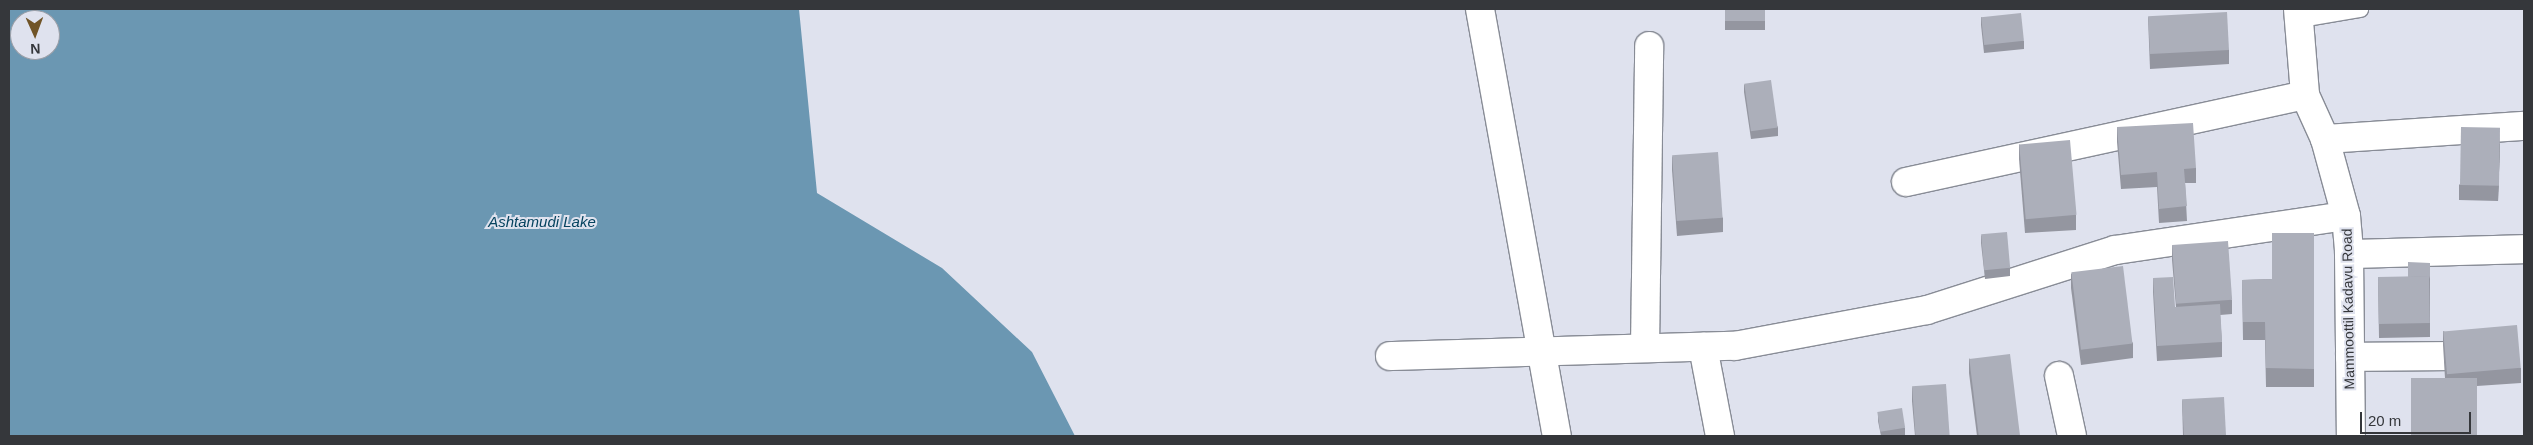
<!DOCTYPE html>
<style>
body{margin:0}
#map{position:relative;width:2533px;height:445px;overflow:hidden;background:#dfe2ee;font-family:Arial,sans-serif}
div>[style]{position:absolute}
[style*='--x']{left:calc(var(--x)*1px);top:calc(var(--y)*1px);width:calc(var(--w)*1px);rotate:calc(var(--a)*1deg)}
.water>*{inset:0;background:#6b97b2}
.roads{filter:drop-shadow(1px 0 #888c96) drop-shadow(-1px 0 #888c96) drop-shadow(0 1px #888c96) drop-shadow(0 -1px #888c96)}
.lane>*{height:15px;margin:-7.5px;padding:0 7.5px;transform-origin:7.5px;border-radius:7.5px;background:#fff}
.street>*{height:28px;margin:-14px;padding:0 14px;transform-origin:14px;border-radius:14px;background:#fff}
.wall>*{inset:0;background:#9496a0;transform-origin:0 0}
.shaded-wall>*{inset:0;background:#787a82}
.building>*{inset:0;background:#acafba;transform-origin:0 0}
span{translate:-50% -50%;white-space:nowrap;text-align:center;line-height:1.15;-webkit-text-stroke:4px #dfe2ee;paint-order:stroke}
.street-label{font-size:14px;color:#35373b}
.water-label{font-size:15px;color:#06435f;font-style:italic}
.frame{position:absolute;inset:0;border:10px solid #35373b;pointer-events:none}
.north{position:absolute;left:10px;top:10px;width:50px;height:50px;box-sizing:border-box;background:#dfe2ee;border:1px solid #9b9ea6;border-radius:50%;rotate:178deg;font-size:14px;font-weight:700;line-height:20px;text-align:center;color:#35373b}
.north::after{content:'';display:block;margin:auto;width:18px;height:22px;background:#705427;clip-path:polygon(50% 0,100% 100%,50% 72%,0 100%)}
.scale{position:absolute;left:2360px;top:412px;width:111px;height:22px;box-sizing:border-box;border:2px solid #35373b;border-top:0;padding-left:6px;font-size:15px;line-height:18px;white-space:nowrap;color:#35373b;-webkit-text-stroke:4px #dfe2ee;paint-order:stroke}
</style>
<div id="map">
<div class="water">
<i style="clip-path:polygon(evenodd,9px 9px,799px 9px,817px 193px,942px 268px,1032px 352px,1075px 436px,9px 436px,9px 9px,20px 20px,50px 20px,50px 50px,20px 50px,20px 20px)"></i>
</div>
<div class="roads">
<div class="lane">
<i style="--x:2300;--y:19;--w:61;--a:-9.5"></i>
</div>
<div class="street">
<i style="--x:1480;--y:9;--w:434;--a:79.8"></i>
<i style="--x:2298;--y:9;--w:86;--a:85.3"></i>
<i style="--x:2305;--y:95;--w:48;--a:65.6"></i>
<i style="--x:2325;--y:139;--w:80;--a:74.7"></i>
<i style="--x:2346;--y:216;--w:38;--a:85"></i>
<i style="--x:2349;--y:254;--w:182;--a:89.4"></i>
<i style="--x:2325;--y:139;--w:198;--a:-3.8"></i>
<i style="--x:1906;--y:182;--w:408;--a:-12.3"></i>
<i style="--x:2349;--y:254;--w:175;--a:-1.6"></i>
<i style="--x:1703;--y:347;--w:91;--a:79.2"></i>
<i style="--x:1645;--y:348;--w:302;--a:-89.2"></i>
<i style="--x:1390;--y:356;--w:345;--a:-1.7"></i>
<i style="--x:1735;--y:346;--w:195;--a:-10.6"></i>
<i style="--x:1927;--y:310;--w:197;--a:-17.7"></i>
<i style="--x:2115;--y:250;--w:233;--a:-8.4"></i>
<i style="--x:2350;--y:357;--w:121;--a:-0.5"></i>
<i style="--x:2059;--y:376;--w:61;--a:77.8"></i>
</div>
</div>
<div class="wall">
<i style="left:1725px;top:9px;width:40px;height:21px"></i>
<i style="clip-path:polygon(1981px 17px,2024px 41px,2024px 49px,1984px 53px,1981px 25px)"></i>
<i style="clip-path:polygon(2148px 17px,2229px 50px,2229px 64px,2150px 69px)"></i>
<i style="clip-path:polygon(1744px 84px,1778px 127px,1778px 136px,1751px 139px,1744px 92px)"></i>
<i style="clip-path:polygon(2117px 127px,2196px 168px,2196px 183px,2185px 183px,2187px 221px,2159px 223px,2157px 187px,2121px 189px,2117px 142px)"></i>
<i style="clip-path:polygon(2500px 143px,2498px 201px,2459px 200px,2459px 185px)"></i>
<i style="clip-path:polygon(2019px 144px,2076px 215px,2076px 230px,2025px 233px,2019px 159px)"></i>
<i style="clip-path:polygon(1672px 156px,1723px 218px,1723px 232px,1677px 236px,1672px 170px)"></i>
<i style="clip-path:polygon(2314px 233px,2314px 387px,2266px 387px,2265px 340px,2243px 340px,2242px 280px,2272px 279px)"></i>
<i style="clip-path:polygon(1981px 235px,2010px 268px,2010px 276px,1985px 279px,1981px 243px)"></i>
<i style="clip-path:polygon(2172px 245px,2232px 300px,2232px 314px,2220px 315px,2222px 342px,2222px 357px,2157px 361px,2153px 292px,2153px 278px,2175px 307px,2176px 307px,2172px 260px)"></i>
<i style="clip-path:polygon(2430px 263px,2430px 337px,2379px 338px,2378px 277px,2408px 277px)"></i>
<i style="clip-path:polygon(2071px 273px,2133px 343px,2133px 358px,2081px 365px,2071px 288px)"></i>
<i style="clip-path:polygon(2443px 331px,2521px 368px,2521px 383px,2477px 386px,2445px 378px,2443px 345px)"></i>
<i style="clip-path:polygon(1969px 358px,2020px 436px,1977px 436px,1969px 373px)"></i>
<i style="clip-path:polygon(1912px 387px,1950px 436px,1915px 436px,1912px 401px)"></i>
<i style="clip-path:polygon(2182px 400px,2226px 436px,2183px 436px)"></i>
<i style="clip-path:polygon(1878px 413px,1905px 428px,1905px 436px,1881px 436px,1878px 421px)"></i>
</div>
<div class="shaded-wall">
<i style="clip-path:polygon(2500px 128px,2500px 143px,2498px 201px,2498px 186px)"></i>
</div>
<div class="building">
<i style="left:1725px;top:9px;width:40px;height:12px"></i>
<i style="left:2227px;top:12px;width:38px;height:79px;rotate:87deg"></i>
<i style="left:2021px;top:13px;width:28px;height:40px;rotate:84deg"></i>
<i style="left:1771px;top:80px;width:48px;height:27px;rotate:82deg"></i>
<i style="clip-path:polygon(2193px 123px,2196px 168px,2184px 169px,2187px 206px,2159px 209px,2157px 172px,2121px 175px,2117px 127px)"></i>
<i style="left:2461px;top:127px;width:39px;height:58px;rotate:1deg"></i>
<i style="left:2070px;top:140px;width:75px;height:51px;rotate:85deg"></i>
<i style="left:1718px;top:152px;width:66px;height:46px;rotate:86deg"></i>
<i style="left:2007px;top:232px;width:36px;height:26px;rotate:85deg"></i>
<i style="clip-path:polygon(2272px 233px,2314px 233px,2314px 369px,2266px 368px,2265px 322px,2243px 322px,2242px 280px,2272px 279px)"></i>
<i style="left:2228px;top:241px;width:59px;height:56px;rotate:86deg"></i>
<i style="clip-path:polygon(2408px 262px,2430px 263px,2430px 279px,2429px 276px,2408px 277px)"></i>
<i style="left:2123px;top:266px;width:78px;height:52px;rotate:83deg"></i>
<i style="left:2429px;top:276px;width:47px;height:51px;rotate:89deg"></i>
<i style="clip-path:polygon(2173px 277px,2175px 307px,2220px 304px,2222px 342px,2157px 346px,2153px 278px)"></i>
<i style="left:2517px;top:325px;width:43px;height:74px;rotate:85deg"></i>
<i style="left:2010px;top:354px;width:83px;height:41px;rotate:83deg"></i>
<i style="left:2411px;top:378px;width:66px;height:58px"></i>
<i style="left:1946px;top:384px;width:52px;height:34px;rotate:86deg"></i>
<i style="left:2224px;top:397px;width:39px;height:42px;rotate:87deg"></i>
<i style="left:1902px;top:408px;width:20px;height:25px;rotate:81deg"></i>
</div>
<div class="street-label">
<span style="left:2348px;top:309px;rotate:-91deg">Mammoottil Kadavu Road</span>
</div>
<div class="water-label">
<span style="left:542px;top:222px">Ashtamudi Lake</span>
</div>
<div class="frame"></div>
<div class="north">N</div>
<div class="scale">20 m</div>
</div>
